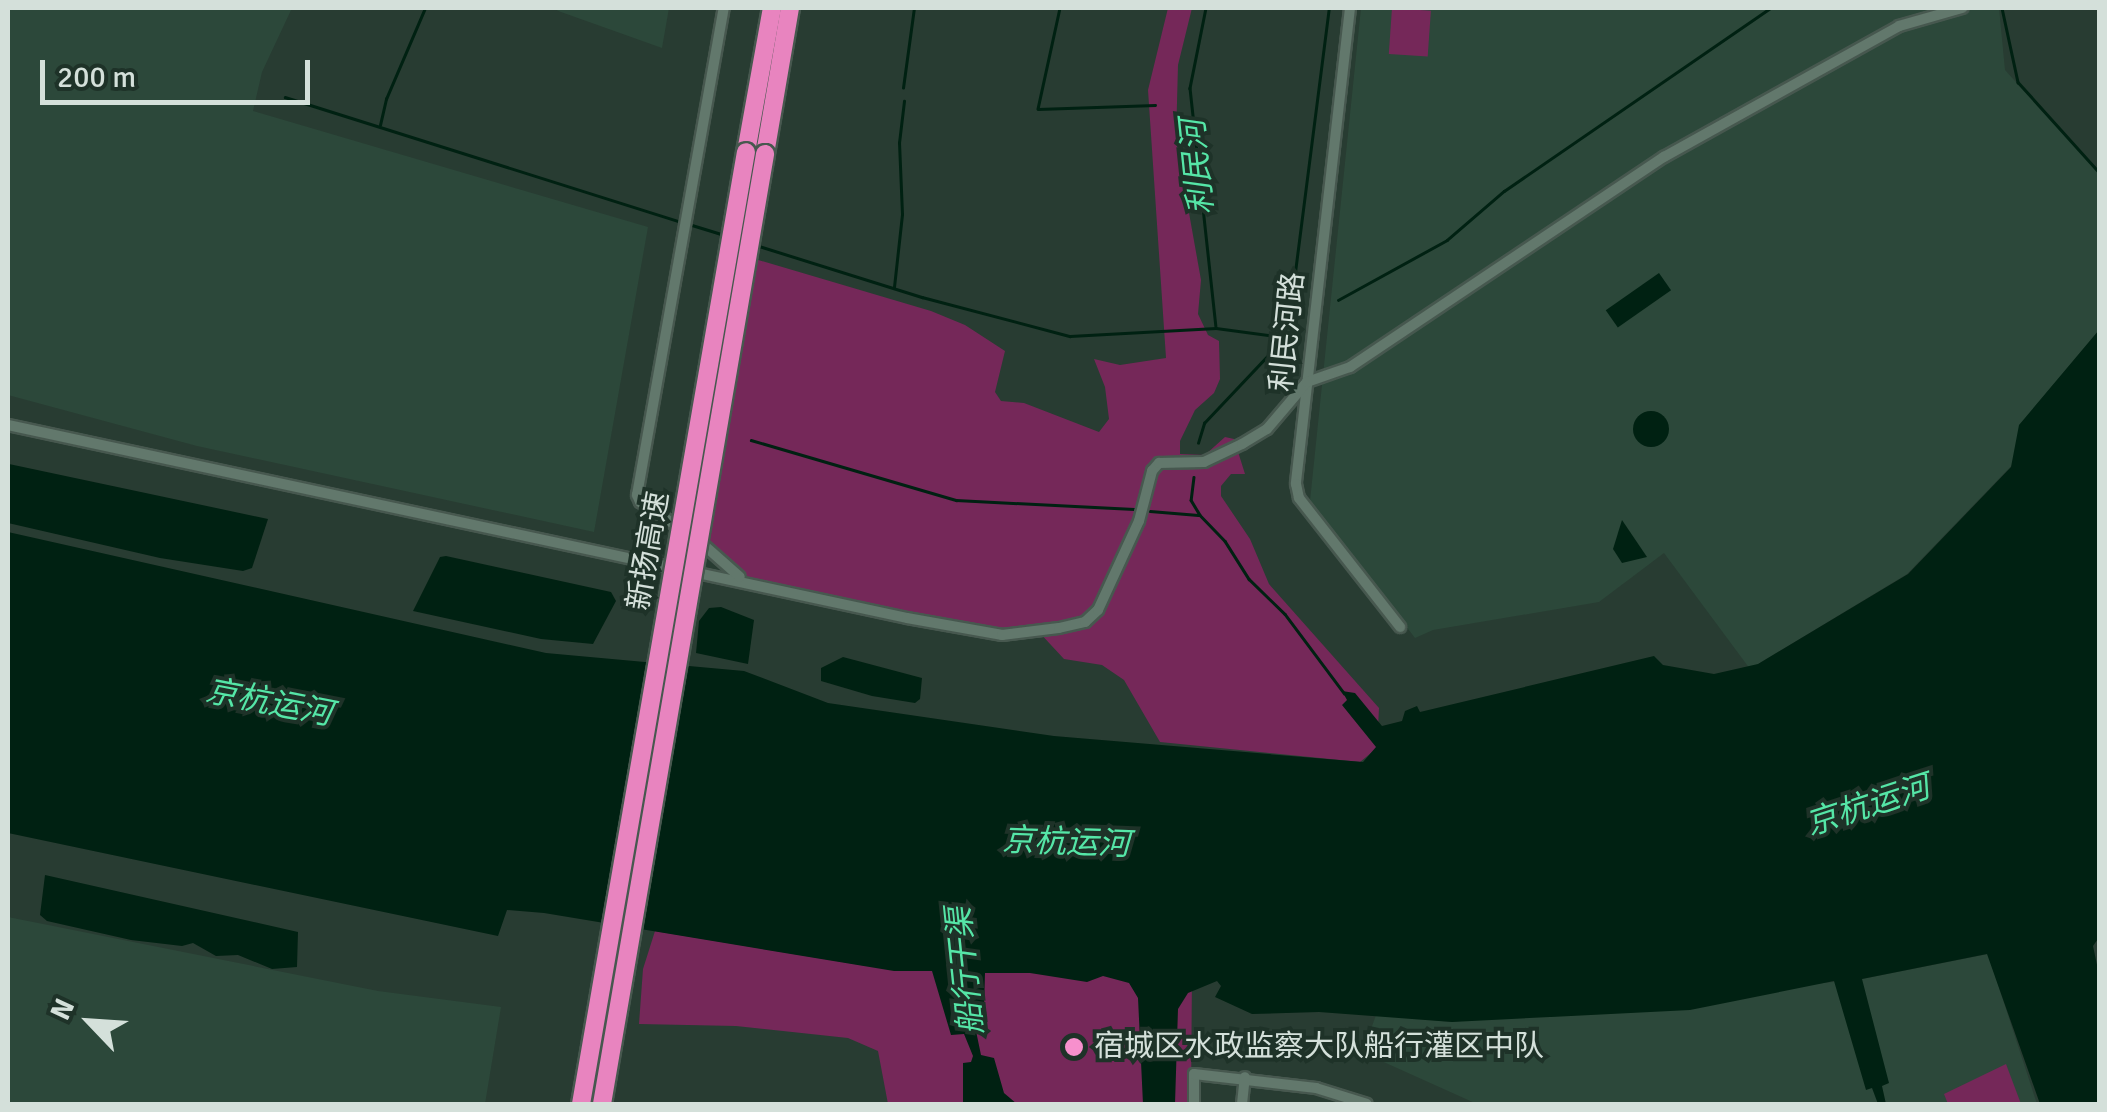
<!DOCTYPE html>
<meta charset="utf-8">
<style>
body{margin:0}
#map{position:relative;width:2107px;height:1112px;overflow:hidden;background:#283c32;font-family:Signika,"Noto Sans SC",sans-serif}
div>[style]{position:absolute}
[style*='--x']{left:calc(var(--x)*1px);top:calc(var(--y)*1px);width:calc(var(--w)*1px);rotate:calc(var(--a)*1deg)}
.built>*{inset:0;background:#2c483a}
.green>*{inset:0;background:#752859;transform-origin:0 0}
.water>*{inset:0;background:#002112;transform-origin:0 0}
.round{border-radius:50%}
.stream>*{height:2.5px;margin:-1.25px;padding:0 1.25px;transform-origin:1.25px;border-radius:1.25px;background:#002112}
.roads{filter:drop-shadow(2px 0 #47584f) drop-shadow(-2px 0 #47584f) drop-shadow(0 2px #47584f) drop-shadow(0 -2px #47584f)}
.street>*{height:10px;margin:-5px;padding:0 5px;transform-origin:5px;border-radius:5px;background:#62786c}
.highway>*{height:18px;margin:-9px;padding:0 9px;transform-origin:9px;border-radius:9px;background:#e884bf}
.bridges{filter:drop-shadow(2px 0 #47584f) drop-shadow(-2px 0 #47584f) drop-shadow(0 2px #47584f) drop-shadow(0 -2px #47584f)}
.highway-bridge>*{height:18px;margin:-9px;padding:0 9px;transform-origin:9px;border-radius:9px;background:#e884bf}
.dots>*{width:28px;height:28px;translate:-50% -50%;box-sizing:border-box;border:5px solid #1e3228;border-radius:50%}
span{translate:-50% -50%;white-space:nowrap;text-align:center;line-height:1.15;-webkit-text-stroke:8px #1e3228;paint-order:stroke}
.street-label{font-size:30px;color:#d4e0da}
.poi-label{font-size:30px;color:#d4e0da}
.left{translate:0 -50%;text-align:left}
.water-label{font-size:32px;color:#55e6a7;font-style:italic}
.frame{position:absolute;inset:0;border:10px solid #d4e0da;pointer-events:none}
.north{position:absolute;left:40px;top:972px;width:100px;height:100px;-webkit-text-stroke:8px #1e3228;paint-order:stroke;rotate:295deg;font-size:28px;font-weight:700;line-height:40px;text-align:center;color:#d4e0da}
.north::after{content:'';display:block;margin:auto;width:35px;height:45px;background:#d4e0da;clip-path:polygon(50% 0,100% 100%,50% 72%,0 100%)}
.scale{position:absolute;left:40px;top:60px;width:270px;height:45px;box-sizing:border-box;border:5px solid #d4e0da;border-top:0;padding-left:12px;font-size:30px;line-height:35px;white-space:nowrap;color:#d4e0da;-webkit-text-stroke:8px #1e3228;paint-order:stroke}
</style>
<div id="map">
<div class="built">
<i style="clip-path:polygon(8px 8px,292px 8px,262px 72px,253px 111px,648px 227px,594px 532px,197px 446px,8px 395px)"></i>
<i style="clip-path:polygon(552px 8px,669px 8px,662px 48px,561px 12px)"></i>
<i style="clip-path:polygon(1361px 8px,1999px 8px,2005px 70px,2099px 174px,2099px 330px,2020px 425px,2018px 459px,1907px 574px,1750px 669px,1664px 553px,1599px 602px,1433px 630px,1415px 638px,1310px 501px)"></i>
<i style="clip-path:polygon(8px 917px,378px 991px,501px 1007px,485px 1104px,8px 1104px)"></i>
<i style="clip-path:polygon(1988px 954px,2037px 1104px,1477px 1104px,1377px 1059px,1380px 1050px,1366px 1043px,1376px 1015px,1452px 1022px,1862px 979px)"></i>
</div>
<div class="green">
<i style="clip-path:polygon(1168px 8px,1192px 8px,1178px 65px,1176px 140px,1201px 280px,1198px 314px,1208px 335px,1219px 341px,1220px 379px,1214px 393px,1195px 410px,1180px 441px,1180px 454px,1205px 455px,1225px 437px,1234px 439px,1245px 474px,1231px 474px,1221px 486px,1221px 496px,1250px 539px,1269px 584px,1379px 708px,1377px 748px,1360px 762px,1160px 742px,1124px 680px,1102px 665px,1064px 659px,1038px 631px,967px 631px,897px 621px,739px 585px,708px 551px,755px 259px,931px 311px,965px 325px,1005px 351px,995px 392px,1001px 401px,1024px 403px,1099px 432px,1109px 419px,1105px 387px,1094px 359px,1120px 365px,1166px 358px,1148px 90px)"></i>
<i style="left:1392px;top:8px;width:39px;height:46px;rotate:4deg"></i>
<i style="clip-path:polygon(655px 931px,867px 966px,1192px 972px,1191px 1104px,888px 1104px,878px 1051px,848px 1038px,736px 1026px,639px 1024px,643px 969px)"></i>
<i style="clip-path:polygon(2006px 1064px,2021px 1104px,1948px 1104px,1944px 1094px)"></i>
</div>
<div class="water">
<i style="left:1659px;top:273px;width:21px;height:65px;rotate:55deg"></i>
<i style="clip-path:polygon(2099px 330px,2100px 936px,2093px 946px,2100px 979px,2099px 1104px,2040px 1104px,1987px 954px,1862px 979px,1889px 1083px,1882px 1086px,1886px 1104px,1878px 1104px,1872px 1088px,1866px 1090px,1834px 981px,1690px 1010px,1452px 1022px,1319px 1012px,1252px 1014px,1215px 997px,1221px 986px,1217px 981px,1188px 993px,1178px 1009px,1175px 1104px,1143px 1104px,1138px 998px,1129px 983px,1103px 976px,1087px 982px,1030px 973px,985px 973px,984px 1008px,981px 1030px,976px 1031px,981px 1055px,994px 1058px,1004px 1093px,1017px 1104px,963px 1104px,963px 1063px,971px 1062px,973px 1056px,964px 1034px,951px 1035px,932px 971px,894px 971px,544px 913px,507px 910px,498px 936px,8px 833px,8px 532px,546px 653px,744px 671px,828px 703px,1054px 736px,1363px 762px,1376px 747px,1342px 705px,1347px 700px,1342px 691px,1355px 693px,1382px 726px,1402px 721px,1405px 711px,1417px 706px,1420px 712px,1654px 656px,1663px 665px,1714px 674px,1758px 664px,1908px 574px,2011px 467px,2019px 425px)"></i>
<i class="round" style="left:1633px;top:411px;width:36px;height:36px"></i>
<i style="clip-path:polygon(9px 464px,268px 519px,252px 568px,243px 571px,160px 558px,8px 523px)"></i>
<i style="clip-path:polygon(1622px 520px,1647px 557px,1622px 563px,1613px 549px)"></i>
<i style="clip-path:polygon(446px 556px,611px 592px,616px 601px,593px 644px,541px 639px,413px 611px,440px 557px)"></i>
<i style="clip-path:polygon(721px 607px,754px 620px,748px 664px,696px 653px,699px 621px,709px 608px)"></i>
<i style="clip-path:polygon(843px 657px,922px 678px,920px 699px,915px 703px,872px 696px,821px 681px,821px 668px)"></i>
<i style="clip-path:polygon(45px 875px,298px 932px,297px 967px,272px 969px,238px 955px,216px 956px,193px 943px,182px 946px,131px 940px,47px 921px,40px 915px)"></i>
</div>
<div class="stream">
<i style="--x:1060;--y:8;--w:103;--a:102.3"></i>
<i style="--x:1038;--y:109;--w:117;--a:-2"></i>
<i style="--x:1206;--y:8;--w:82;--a:101.3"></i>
<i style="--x:1190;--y:88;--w:239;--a:83.8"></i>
<i style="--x:2002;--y:8;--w:76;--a:77.8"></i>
<i style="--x:2018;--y:82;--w:122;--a:48"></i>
<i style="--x:903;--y:88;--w:81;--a:-82.2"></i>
<i style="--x:285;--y:97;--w:413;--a:17.5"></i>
<i style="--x:380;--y:125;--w:27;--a:-77"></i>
<i style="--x:386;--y:99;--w:99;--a:-66.8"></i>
<i style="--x:692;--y:225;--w:31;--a:17"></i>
<i style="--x:759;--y:246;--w:171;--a:17.4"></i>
<i style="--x:922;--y:297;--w:153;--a:14.8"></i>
<i style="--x:1070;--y:336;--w:146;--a:-3.1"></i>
<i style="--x:1216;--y:328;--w:68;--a:7.7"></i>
<i style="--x:894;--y:287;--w:73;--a:-83.7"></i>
<i style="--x:902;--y:214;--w:71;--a:-92.4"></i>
<i style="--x:899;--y:143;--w:42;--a:-83.2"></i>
<i style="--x:1338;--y:300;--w:124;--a:-28.8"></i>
<i style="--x:1447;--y:240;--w:75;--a:-40.7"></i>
<i style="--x:1504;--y:191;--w:323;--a:-34.5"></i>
<i style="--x:751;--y:440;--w:214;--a:16.3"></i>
<i style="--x:956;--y:500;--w:178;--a:2.9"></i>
<i style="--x:1198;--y:443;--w:21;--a:-73"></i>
<i style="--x:1204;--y:423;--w:103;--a:-46.6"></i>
<i style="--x:1275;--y:348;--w:32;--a:-64"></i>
<i style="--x:1289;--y:319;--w:314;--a:-82.7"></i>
<i style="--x:1194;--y:477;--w:23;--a:97"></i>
<i style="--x:1191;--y:500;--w:17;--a:59"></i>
<i style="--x:1200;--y:515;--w:36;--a:46"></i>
<i style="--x:1225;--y:541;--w:45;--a:57.7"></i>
<i style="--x:1249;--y:579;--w:50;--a:44.2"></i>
<i style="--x:1285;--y:614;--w:99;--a:53.2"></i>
<i style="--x:1150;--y:511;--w:48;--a:4.8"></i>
</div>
<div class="roads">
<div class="street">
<i style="--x:1350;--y:8;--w:479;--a:96.5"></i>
<i style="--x:1296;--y:484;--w:14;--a:78"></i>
<i style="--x:1299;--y:498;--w:164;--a:51.9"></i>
<i style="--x:8;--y:425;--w:919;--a:12.12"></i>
<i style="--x:907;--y:618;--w:97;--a:10.1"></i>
<i style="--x:1002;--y:635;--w:57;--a:-7"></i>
<i style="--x:1059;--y:628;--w:27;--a:-13"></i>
<i style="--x:1085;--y:622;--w:18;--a:-43"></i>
<i style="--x:1098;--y:610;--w:98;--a:-65.3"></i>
<i style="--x:1139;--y:521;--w:52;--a:-75.4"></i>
<i style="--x:1152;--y:471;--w:11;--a:-49"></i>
<i style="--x:1159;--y:463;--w:45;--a:-1.3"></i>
<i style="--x:1204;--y:462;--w:42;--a:-25.3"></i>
<i style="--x:1242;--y:444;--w:29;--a:-31"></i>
<i style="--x:1267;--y:429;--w:62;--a:-49.6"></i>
<i style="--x:1307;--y:382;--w:46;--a:-19.2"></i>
<i style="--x:1350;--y:367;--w:378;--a:-33.8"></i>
<i style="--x:1664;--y:157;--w:269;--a:-29.1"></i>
<i style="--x:1899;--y:26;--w:66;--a:-15.9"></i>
<i style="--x:683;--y:530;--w:51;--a:-146.9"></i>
<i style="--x:640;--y:502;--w:8;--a:-113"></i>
<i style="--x:637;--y:495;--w:495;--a:-79.9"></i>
<i style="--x:697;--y:539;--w:57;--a:41.5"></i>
<i style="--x:1194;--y:1104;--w:30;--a:-90"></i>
<i style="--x:1194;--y:1074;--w:123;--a:6.5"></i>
<i style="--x:1316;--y:1088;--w:53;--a:17.4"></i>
<i style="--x:1242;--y:1104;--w:27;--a:-84"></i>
</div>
<div class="highway">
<i style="--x:746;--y:152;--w:146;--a:-79.8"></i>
<i style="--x:765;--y:154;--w:148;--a:-80.3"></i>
</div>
</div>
<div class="bridges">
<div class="highway-bridge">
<i style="--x:581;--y:1104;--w:966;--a:-80.17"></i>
<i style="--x:602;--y:1104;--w:964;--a:-80.26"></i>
</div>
</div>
<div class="dots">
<i style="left:1074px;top:1047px;background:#f790cd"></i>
</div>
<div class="street-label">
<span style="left:1288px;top:332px;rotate:-84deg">利民河路</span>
<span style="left:649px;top:551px;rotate:-80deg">新扬高速</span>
</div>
<div class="poi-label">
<span class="left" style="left:1094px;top:1047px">宿城区水政监察大队船行灌区中队</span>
</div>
<div class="water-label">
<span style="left:1198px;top:167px;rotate:-96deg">利民河</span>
<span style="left:269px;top:703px;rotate:11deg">京杭运河</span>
<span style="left:1868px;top:806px;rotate:-18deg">京杭运河</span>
<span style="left:1066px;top:843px;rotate:2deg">京杭运河</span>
<span style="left:966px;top:971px;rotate:-96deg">船行干渠</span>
</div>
<div class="frame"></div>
<div class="north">N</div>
<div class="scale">200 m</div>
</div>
